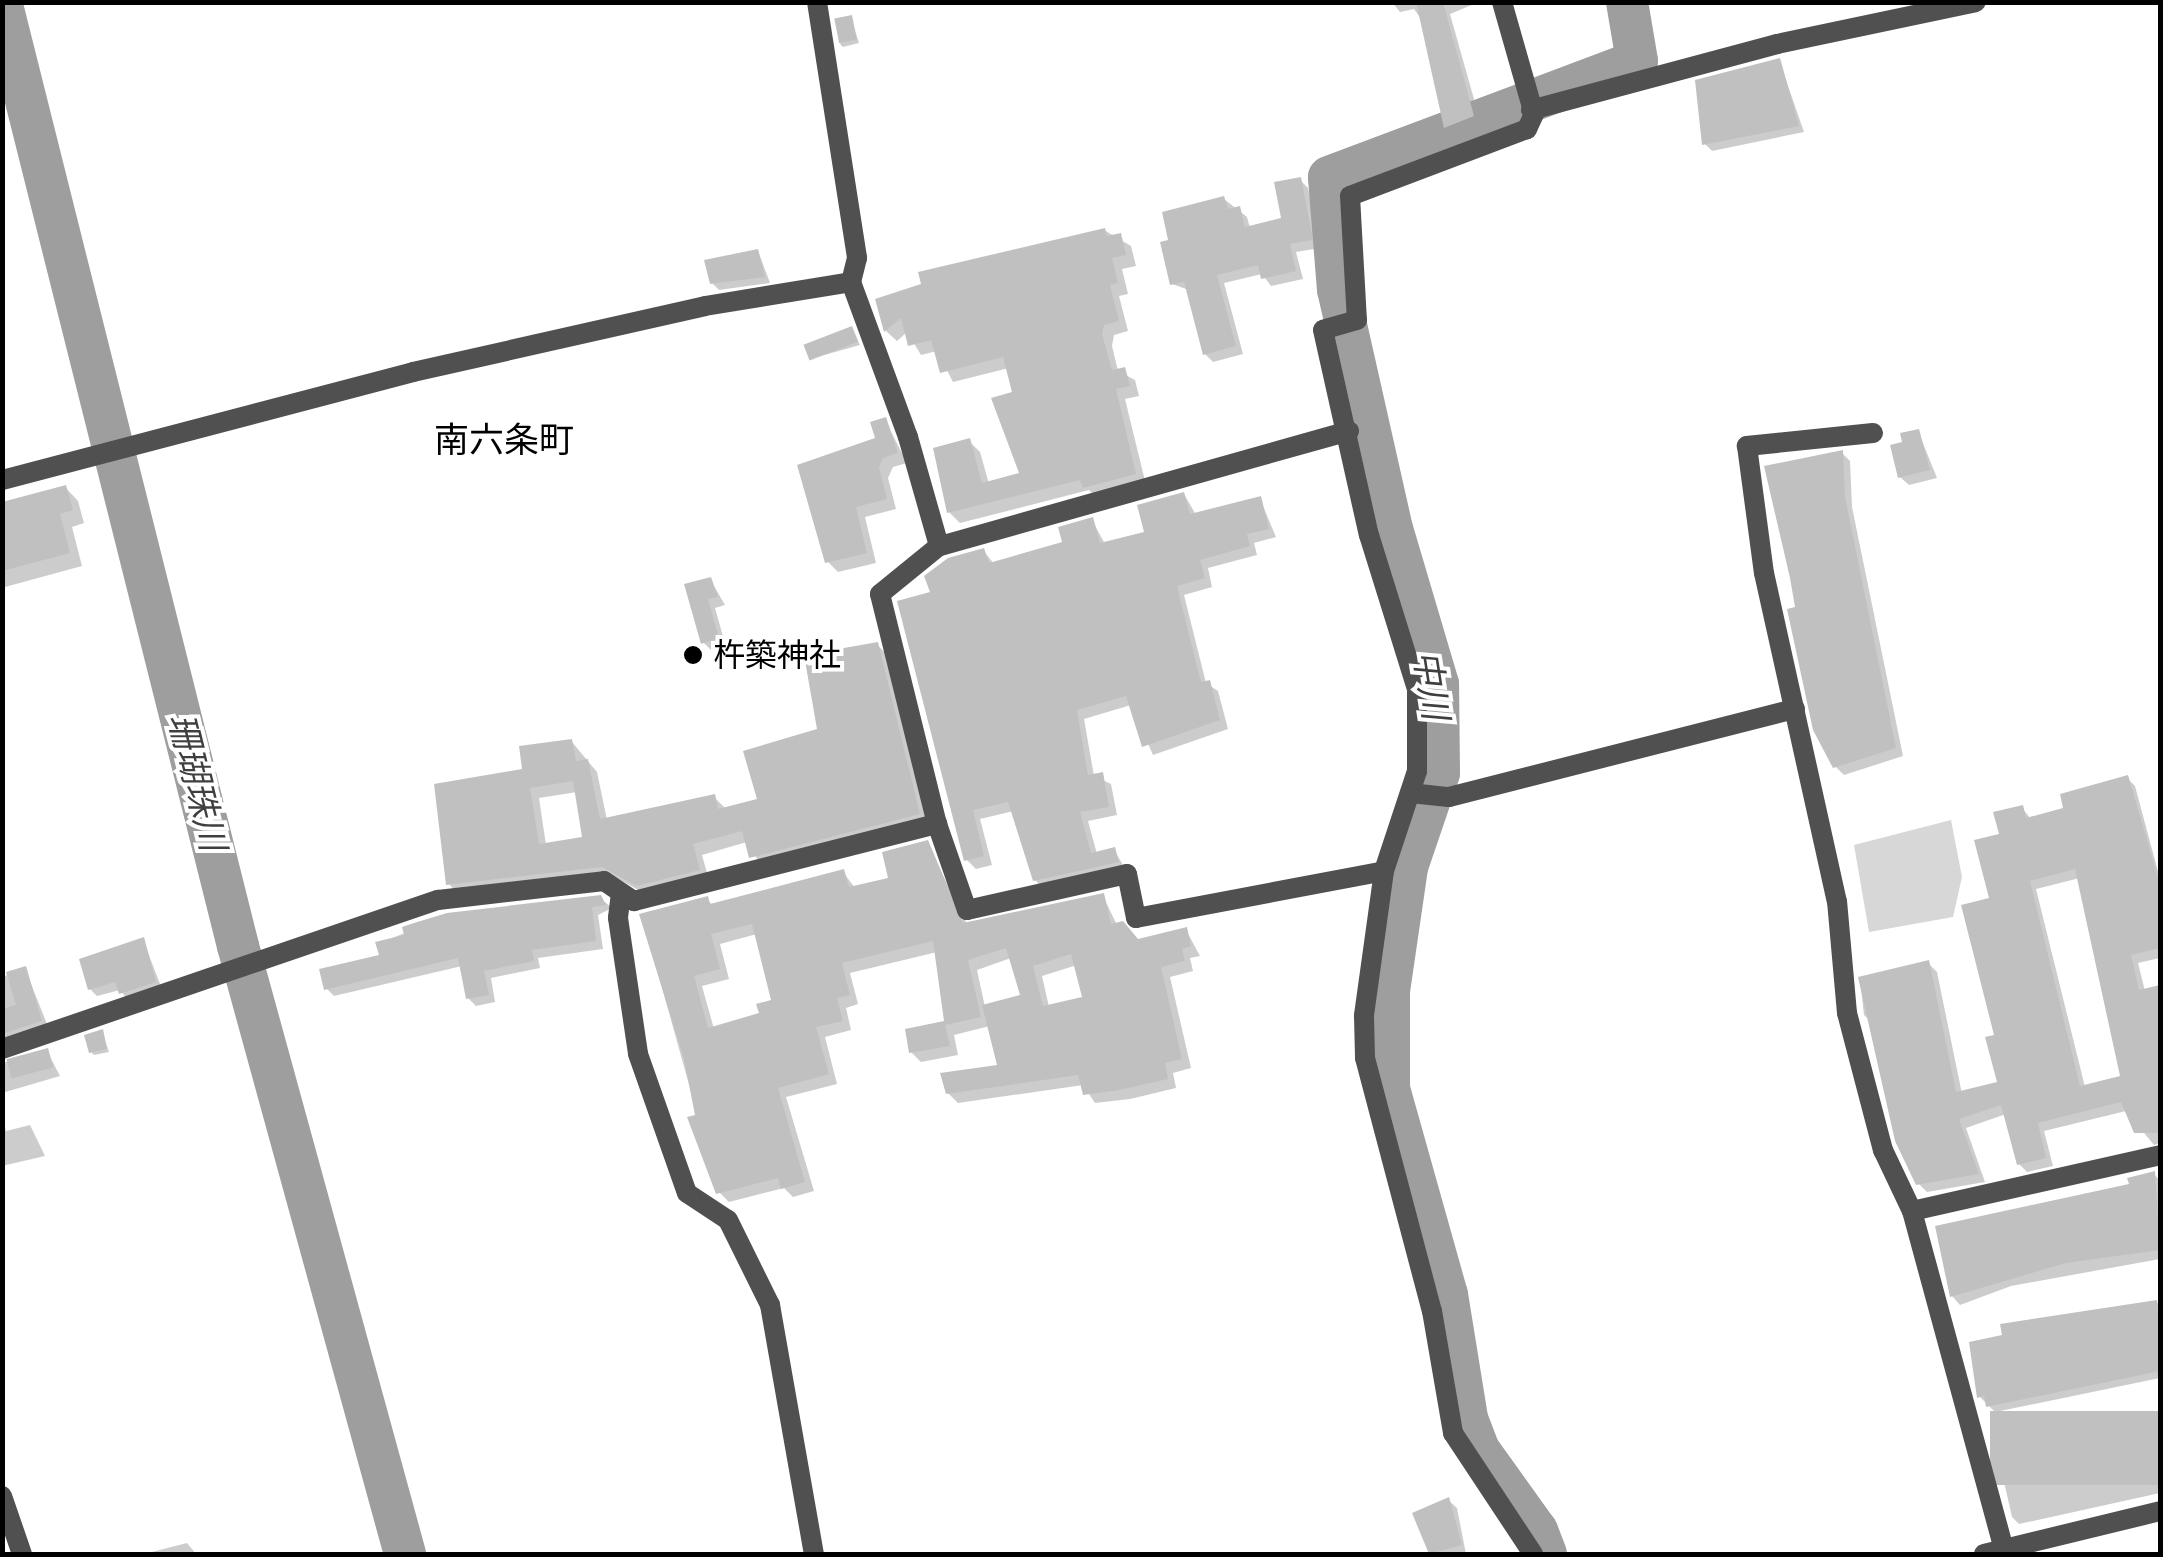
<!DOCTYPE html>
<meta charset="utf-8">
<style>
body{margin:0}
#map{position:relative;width:2163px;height:1557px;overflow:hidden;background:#fff;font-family:"DejaVu Sans","Noto Sans JP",sans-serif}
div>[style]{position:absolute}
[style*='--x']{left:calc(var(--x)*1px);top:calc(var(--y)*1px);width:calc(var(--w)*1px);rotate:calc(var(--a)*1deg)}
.green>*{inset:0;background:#d7d7d7}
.shadow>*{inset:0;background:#0003}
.river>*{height:42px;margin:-21px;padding:0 21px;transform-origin:21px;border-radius:21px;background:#9e9e9e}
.building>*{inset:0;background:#c0c0c0;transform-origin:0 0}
.minor>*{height:20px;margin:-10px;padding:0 10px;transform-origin:10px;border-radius:10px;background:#505050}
.tertiary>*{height:20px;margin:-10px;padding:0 10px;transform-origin:10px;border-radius:10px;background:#505050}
.dots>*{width:28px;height:28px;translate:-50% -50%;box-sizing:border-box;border:5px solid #fff;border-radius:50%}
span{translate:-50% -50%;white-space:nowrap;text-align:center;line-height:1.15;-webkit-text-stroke:8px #fff;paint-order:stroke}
.poi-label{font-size:32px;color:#000}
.left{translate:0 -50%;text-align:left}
.neighbourhood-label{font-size:35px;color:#000}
.water-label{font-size:35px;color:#3f3f3f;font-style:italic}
.frame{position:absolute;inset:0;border:5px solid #000;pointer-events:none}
</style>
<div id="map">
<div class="green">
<i style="clip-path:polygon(1951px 820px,1962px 877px,1953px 917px,1869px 932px,1854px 845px)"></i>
</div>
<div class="shadow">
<i style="clip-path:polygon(1392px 2px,1479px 2px,1450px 14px,1481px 124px,1454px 135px,1446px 127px,1424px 23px,1414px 9px,1400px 12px)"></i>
<i style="clip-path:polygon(851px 18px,859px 43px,843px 47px,840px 44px)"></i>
<i style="clip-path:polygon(1779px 60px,1804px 132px,1712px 151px,1705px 144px)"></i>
<i style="clip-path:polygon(1300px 180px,1308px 188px,1320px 248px,1296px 252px,1303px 279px,1271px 286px,1262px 274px,1224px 283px,1243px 354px,1213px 362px,1205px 354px,1189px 290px,1172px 284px,1171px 242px,1224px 199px,1247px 217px,1250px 228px,1284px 220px)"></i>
<i style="clip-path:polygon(1104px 230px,1131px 246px,1136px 266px,1122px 269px,1128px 294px,1119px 296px,1128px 331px,1114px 335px,1112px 346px,1118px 371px,1135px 380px,1139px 396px,1125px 399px,1146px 485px,1096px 497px,1089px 490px,960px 523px,949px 512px,969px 441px,980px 452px,989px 484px,1022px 475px,1009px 368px,953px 382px,937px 351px,921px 355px,907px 332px,897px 341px,886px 331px,878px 301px)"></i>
<i style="clip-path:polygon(758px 251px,770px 283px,719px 290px,712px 283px)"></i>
<i style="clip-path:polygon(852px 328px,860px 345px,810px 359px)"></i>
<i style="clip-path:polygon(885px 420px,907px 463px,893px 467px,888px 478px,896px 509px,865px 517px,876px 563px,838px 572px,827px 561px)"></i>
<i style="clip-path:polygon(1918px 431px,1937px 478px,1909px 485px,1900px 477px,1905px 444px)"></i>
<i style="clip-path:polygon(1842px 453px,1850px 461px,1852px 507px,1903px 756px,1844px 775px,1835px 766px,1798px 609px)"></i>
<i style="clip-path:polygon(65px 487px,78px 501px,84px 523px,72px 527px,82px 566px,5px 587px,2px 506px)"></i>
<i style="clip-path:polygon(1184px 494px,1196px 515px,1260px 499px,1276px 537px,1254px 543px,1257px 555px,1208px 568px,1212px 587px,1184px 595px,1206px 683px,1218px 691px,1228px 729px,1153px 755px,1131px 705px,1084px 719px,1094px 776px,1111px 784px,1117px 815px,1088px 821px,1097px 854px,1114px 850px,1126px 870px,1044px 889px,1035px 880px,1014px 811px,980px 819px,992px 865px,976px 869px,967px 860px,933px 593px,983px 550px,994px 564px,1065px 543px,1092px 520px,1105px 544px,1147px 534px)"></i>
<i style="clip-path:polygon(710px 579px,725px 605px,715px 608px,726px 647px,712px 651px,703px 642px)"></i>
<i style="clip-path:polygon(evenodd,877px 645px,888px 655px,929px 824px,762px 867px,747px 842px,702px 855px,709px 880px,649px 896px,615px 877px,459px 895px,449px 884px,525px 772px,572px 742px,597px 772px,607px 820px,714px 797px,725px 808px,760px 800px,820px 731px,806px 657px,877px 645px,577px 792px,585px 839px,546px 845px,539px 798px,577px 792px)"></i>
<i style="clip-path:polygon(evenodd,2127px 778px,2135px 786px,2160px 879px,2160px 958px,2138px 963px,2145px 991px,2160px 987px,2160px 1143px,2154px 1145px,2126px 1111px,2044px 1131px,2053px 1166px,2027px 1172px,2019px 1164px,2006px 1114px,1966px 1128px,1985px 1182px,1927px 1192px,1918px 1183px,1873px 1023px,1864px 1015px,1860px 979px,1928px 963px,1937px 972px,1962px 1094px,2000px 1084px,1992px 900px,2002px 836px,2022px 808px,2031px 819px,2066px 810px,2127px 778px,2080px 878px,2123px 1078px,2085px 1087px,2036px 889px,2080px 878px)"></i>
<i style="clip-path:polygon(evenodd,927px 843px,967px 924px,1103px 896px,1117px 925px,1139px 941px,1186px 930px,1200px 956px,1190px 958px,1193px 971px,1170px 977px,1191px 1068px,1173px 1073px,1176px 1088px,1130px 1099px,1095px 1103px,1083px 1085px,958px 1103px,948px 1093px,1000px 1067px,990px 1026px,954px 1035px,958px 1055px,921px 1062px,911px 1052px,947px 1023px,937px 952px,850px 973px,858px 1004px,846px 1008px,851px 1030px,825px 1037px,837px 1084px,786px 1097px,814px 1191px,793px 1197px,784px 1188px,729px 1202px,719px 1192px,642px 916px,707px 899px,713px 906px,843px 872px,855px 888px,891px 880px,927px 843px,757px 934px,774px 1002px,762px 1015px,714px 1029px,702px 986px,729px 979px,720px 944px,757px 934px,927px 843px,1011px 958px,1023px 997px,985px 1007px,977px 970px,1011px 958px,927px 843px,1077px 965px,1085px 999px,1049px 1007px,1042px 976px,1077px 965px)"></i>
<i style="clip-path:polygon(605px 902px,612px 908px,598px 915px,603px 949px,538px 958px,540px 968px,491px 978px,495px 1002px,476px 1006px,468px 998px,462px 966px,334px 996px,326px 988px,382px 957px,378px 944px,448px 915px)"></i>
<i style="clip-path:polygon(143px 940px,162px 989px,128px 1000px,120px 990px,97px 996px,90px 989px)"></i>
<i style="clip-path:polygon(25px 969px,49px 1029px,2px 1049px,2px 977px)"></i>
<i style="clip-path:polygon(102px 1032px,109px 1052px,94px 1055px,91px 1052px)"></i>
<i style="clip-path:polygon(47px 1051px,60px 1076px,2px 1093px,2px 1063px)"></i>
<i style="clip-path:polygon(2px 1118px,6px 1131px,30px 1125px,45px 1156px,2px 1166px)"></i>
<i style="clip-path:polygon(2154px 1174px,2160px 1181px,2160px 1259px,2011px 1286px,1960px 1305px,1952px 1296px)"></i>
<i style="clip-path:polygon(2160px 1302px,2160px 1378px,1995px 1412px,1979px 1396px,2005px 1337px)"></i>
<i style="clip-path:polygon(2160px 1414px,2160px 1493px,2019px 1524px,2012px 1517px,1997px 1451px)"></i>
<i style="clip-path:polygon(1448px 1500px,1457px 1508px,1466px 1554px,1432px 1554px,1415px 1514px)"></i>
<i style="clip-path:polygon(187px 1543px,196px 1554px,144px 1554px)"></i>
</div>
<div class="river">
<i style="--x:2;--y:5;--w:970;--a:75.92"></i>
<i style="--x:238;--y:946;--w:631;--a:74.64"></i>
<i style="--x:1546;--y:1554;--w:25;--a:-111"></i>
<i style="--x:1537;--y:1531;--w:100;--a:-125.6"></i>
<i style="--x:1479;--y:1450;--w:34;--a:-111"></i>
<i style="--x:1467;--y:1418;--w:125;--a:-99.2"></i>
<i style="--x:1447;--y:1295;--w:215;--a:-105.7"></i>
<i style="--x:1389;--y:1088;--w:97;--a:-90"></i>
<i style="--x:1389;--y:991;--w:125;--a:-81.7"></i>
<i style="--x:1407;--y:867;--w:99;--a:-71.2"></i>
<i style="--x:1439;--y:773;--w:89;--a:-90.6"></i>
<i style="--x:1438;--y:684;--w:162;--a:-106.5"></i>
<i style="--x:1392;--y:529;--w:245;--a:-102.7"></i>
<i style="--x:1338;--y:290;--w:113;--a:-94.6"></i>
<i style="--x:1329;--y:177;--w:329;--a:-20.6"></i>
<i style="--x:1637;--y:61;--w:60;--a:-99.6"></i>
</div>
<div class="building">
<i style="clip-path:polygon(1416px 2px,1443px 2px,1474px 116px,1444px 128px)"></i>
<i style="left:852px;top:15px;width:25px;height:18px;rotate:79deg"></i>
<i style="clip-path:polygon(1780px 58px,1799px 126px,1702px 145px,1695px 80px)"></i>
<i style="clip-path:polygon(1301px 177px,1313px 240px,1290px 244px,1296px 271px,1261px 279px,1258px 265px,1217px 275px,1236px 346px,1203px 355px,1184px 282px,1170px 285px,1160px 242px,1168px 240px,1162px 212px,1224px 196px,1228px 209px,1240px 206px,1245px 227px,1281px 218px,1274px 182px)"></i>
<i style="clip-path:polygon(1105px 228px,1107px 236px,1121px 233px,1126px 255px,1112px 258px,1118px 283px,1110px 285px,1119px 321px,1104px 325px,1102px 334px,1112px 370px,1125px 367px,1130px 386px,1116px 389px,1136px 474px,1083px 488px,1080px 480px,947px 513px,933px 448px,970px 438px,982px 483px,1019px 473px,991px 398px,1012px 392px,1003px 357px,940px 373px,931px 340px,908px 346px,901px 318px,884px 332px,875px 299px,921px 284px,918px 272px)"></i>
<i style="clip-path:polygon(758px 249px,765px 277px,710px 284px,704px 260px)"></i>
<i style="left:852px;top:326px;width:17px;height:52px;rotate:69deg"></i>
<i style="clip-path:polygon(886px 417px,898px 453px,883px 458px,879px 467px,887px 499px,856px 507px,867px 553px,825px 563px,797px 465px,875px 438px,870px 422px)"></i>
<i style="clip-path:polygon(1919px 429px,1930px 470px,1898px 478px,1890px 445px,1902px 442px,1900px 433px)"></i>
<i style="clip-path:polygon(1843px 450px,1845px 497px,1896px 748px,1833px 768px,1813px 730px,1787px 609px,1795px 607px,1790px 578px,1764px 466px)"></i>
<i style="clip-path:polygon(66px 485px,73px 510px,60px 514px,70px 553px,2px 571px,2px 502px)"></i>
<i style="clip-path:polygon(1184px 492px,1190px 514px,1261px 496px,1269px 529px,1247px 534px,1250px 546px,1200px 560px,1205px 578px,1177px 586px,1201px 682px,1210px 680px,1220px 720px,1142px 747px,1126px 696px,1077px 710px,1088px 775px,1103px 772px,1109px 807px,1080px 812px,1091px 853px,1115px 847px,1119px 862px,1033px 881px,1008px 802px,973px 810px,984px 856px,964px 861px,897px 601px,930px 592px,924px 576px,948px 558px,984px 548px,989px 563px,1062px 542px,1058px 527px,1093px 517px,1100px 543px,1144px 532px,1137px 505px)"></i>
<i style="clip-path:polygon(711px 577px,718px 597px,708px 599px,719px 638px,701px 644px,684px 584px)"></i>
<i style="clip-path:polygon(evenodd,878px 642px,920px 814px,749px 858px,742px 831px,693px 844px,700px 870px,637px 886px,602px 867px,446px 885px,434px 784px,522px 769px,519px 746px,572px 739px,576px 761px,588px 759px,600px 819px,715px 794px,718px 809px,757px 799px,743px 751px,817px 729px,804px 655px,878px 642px,573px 781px,582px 837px,539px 844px,530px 788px,573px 781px)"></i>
<i style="clip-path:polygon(evenodd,2128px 775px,2160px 884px,2160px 948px,2131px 955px,2139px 990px,2160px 985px,2160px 1133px,2134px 1133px,2121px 1102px,2038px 1123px,2046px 1158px,2017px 1165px,2001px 1105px,1959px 1119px,1979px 1174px,1916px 1185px,1895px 1141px,1858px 977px,1929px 960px,1956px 1092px,1997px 1082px,1985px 1037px,1994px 1035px,1961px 905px,1989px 898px,1974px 840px,1999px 834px,1993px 812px,2023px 805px,2026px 818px,2063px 808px,2060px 794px,2128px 775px,2075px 869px,2120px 1076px,2080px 1086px,2030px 881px,2075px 869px)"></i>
<i style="clip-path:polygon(evenodd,928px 840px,963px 923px,1104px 893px,1111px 924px,1123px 921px,1138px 939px,1187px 927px,1191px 946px,1182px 949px,1185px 961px,1161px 967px,1182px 1059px,1165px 1063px,1168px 1079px,1119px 1090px,1083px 1095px,1078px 1075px,946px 1094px,940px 1073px,997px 1065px,982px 1005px,1020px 995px,1006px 948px,968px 960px,981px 1017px,945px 1025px,950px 1046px,909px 1053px,905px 1029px,944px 1021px,933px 941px,842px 963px,850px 995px,837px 998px,843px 1021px,816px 1027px,829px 1074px,778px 1088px,805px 1182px,781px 1189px,778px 1178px,716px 1194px,687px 1117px,695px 1115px,684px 1059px,639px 914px,708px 896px,710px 904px,844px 869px,849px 887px,888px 878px,882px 852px,928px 840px,752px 924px,771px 1000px,756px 1004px,759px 1013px,708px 1028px,694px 976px,720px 969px,711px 934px,752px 924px,928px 840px,1071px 954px,1082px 997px,1043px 1006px,1033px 966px,1071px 954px)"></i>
<i style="clip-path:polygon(601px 895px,606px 905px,592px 907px,596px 941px,532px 950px,534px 961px,484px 971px,489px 995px,466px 999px,458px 958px,324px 990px,319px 969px,379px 955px,375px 942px,404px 935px,402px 927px,414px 923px,447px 913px)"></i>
<i style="clip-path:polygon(144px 937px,156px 982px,119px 994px,115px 982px,88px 990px,79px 959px)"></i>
<i style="clip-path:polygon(26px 966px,42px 1021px,2px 1034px,2px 1009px,16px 1005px,6px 972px)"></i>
<i style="clip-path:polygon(103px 1029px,107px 1049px,89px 1053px,84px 1035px)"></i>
<i style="left:48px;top:1048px;width:20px;height:43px;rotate:75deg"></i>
<i style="clip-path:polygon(2155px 1171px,2160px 1250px,2066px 1263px,1950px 1297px,1935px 1226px,2129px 1184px,2127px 1178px)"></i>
<i style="clip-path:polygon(2157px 1300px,2160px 1371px,1986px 1407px,1984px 1396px,1977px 1398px,1969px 1342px,2002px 1335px,2000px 1324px)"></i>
<i style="left:2160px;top:1411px;width:74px;height:170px;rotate:90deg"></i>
<i style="clip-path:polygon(1449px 1497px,1462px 1545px,1429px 1554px,1412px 1513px)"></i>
</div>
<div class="minor">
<i style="--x:817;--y:2;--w:259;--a:81.1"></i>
<i style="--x:857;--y:258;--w:25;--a:104"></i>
<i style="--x:851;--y:282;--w:165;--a:69.8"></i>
<i style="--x:908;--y:437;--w:113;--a:74.1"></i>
<i style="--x:1502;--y:2;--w:116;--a:74.1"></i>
<i style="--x:1534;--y:114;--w:17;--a:115"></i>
<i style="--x:1527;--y:129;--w:189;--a:159.3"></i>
<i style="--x:1350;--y:196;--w:124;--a:86.8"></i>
<i style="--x:1357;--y:320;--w:35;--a:164"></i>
<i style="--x:1323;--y:330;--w:210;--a:77.4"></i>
<i style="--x:1369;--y:535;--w:161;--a:72.7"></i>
<i style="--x:1417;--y:689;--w:82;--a:90"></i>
<i style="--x:1417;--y:771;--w:105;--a:108.3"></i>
<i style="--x:1384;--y:871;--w:146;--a:97.9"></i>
<i style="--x:1364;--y:1016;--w:42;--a:88.6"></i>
<i style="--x:1365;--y:1058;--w:262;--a:75.2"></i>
<i style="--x:1432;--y:1311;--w:124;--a:80.2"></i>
<i style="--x:1453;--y:1433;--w:145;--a:56.5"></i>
<i style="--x:1531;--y:110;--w:255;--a:-15"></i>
<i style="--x:1777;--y:44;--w:203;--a:-11.9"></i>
<i style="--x:1349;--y:431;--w:426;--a:164.3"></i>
<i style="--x:939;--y:546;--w:76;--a:140.9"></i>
<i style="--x:880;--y:594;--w:237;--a:76.1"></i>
<i style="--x:937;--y:824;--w:91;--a:70.8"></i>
<i style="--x:967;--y:910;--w:164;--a:-12.7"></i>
<i style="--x:1127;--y:874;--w:45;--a:78.4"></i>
<i style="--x:1136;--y:918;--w:252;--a:-10.7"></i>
<i style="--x:1873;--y:433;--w:127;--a:174.1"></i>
<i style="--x:1747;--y:446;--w:128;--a:82.4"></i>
<i style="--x:1764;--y:573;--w:336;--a:77.5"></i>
<i style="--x:1837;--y:901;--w:112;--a:84.9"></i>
<i style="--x:1847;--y:1013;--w:142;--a:75.3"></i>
<i style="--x:1883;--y:1150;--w:68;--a:64.6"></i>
<i style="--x:1912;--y:1211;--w:348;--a:74.8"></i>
<i style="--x:2;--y:480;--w:425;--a:-14.7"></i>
<i style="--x:413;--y:372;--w:299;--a:-12.7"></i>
<i style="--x:705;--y:306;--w:148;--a:-9.3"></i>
<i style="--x:1410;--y:793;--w:39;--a:6"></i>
<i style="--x:1449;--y:797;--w:357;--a:-14.3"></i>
<i style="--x:621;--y:893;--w:25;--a:97"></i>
<i style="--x:618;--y:918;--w:137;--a:81.6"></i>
<i style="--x:638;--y:1054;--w:147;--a:70.6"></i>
<i style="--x:687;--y:1193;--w:49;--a:33.4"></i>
<i style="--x:728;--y:1220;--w:95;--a:63.7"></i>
<i style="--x:770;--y:1305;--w:253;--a:80"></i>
<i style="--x:2;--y:1049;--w:461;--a:-18.9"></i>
<i style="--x:438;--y:900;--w:167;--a:-6.5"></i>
<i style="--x:604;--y:881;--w:36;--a:34"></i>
<i style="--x:634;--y:901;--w:313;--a:-14.3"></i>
<i style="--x:1912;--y:1211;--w:254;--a:-12.7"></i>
<i style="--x:1984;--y:1554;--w:181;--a:-13.7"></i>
</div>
<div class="tertiary">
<i style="--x:2;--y:1496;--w:61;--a:71"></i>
</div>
<div class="dots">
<i style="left:693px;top:655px;background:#000"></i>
</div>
<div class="poi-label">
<span class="left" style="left:713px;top:655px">杵築神社</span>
</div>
<div class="neighbourhood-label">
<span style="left:504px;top:440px">南六条町</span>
</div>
<div class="water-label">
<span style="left:1431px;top:685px;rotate:81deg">中川</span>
<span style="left:197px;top:782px;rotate:76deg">珊瑚珠川</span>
</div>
<div class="frame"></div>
</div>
